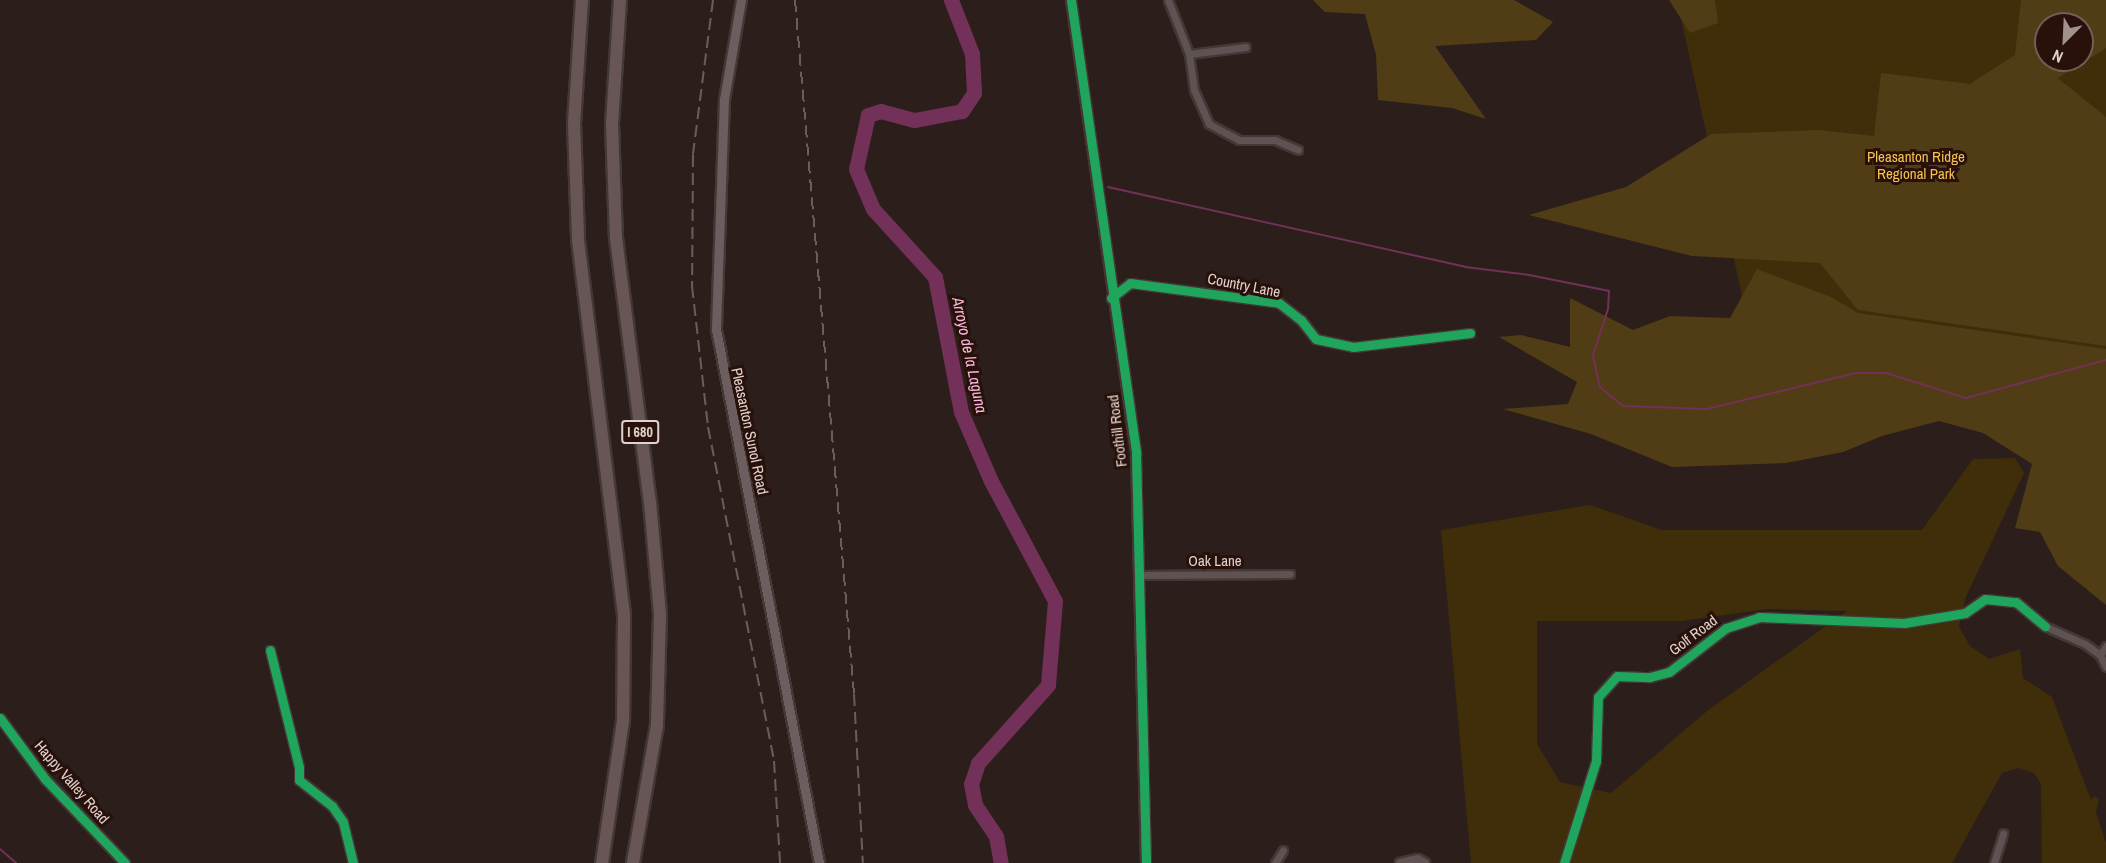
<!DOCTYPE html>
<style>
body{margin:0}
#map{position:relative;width:2106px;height:863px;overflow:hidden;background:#2c1e1b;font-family:"Archivo Narrow",sans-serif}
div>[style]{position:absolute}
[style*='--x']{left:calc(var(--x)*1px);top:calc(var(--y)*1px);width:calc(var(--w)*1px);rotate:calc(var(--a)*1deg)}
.green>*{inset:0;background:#3f2e09}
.forest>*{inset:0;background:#503d15}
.stream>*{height:2px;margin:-1px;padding:0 1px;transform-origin:1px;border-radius:1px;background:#733058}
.river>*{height:15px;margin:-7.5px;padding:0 7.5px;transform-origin:7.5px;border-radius:7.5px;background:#733058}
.roads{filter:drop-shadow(2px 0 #443836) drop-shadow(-2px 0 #443836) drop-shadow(0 2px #443836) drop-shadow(0 -2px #443836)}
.minor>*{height:7px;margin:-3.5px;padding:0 3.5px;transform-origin:3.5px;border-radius:3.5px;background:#5f5253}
.tertiary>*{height:8px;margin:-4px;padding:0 4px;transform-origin:4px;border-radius:4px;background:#5f5253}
.secondary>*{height:9px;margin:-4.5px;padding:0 4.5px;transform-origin:4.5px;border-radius:4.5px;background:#6c5d5e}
.motorway>*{height:12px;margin:-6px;padding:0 6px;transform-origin:6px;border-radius:6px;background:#685657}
.rail>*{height:2px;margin-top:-1px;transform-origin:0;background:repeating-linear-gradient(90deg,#695e5d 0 12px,transparent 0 18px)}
.cycleway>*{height:9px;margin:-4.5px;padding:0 4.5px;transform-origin:4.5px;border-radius:4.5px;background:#20a55d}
span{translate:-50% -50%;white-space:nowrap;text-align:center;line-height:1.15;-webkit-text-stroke:6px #28110b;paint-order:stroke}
.shield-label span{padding:2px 4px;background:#28110b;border:2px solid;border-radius:4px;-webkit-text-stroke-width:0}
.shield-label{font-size:14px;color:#e2d1cc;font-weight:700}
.park-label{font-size:15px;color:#f5c34e}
.street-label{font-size:15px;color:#e2d1cc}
.water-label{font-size:16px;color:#fbbadd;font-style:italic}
.north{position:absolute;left:2034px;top:12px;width:60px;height:60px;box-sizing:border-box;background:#28110b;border:2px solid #725e58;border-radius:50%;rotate:204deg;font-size:16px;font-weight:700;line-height:24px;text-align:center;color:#e2d1cc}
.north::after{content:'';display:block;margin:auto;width:21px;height:27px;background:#a2928e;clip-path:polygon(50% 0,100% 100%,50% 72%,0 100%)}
</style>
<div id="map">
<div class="green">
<i style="clip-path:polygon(evenodd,2106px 0,2106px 359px,1744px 305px,1677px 0,2106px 0,2046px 24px,2082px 24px,2082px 60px,2046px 60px,2046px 24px)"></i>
<i style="clip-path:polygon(evenodd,2015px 458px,2024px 473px,1965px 599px,1959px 626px,1970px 646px,1989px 659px,2020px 649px,2023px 678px,2052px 697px,2091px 800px,2094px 796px,2099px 799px,2096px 813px,2106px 843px,2106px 863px,2042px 863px,2041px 784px,2034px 773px,2018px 768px,2002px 773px,1952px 863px,1471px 863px,1441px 530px,1590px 505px,1662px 530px,1922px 530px,1973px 459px,2015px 458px,1768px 609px,1847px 611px,1707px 711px,1611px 793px,1560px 782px,1537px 744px,1537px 621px,1681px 621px,1768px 609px)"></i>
</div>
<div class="forest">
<i style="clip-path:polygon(1313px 0,1514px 0,1553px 22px,1536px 40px,1435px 46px,1486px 119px,1452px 108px,1378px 100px,1376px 55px,1365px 14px,1325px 12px)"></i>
<i style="clip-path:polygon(1669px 0,1715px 0,1718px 23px,1690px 33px)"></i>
<i style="clip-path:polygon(evenodd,2021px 0,2106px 0,2106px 48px,2058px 78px,2106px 117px,2106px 346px,1858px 310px,1820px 263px,1692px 256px,1529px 215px,1626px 187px,1711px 134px,1818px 130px,1874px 136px,1881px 73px,1970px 84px,2015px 55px,2021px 0,2046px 24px,2082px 24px,2082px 60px,2046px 60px,2046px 24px)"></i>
<i style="clip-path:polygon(1757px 269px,1831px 297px,1858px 313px,2106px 349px,2106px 605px,2058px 566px,2040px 532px,2015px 528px,2032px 464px,1983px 433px,1939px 421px,1882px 436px,1843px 452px,1786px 463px,1672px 467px,1591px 434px,1503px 409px,1568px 404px,1577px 382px,1499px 337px,1521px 335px,1570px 347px,1570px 298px,1633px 330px,1670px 316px,1730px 318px)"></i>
</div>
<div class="stream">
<i style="--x:1108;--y:187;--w:366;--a:12.6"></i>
<i style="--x:1465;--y:267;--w:64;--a:7.1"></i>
<i style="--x:1529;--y:275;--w:82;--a:11.3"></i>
<i style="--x:1609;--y:291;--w:18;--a:93"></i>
<i style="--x:1608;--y:309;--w:48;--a:108.1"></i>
<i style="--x:1593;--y:355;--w:33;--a:78"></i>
<i style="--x:1600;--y:387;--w:30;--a:40"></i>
<i style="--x:1623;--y:406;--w:84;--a:2"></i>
<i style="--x:1707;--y:409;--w:153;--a:-13.6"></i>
<i style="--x:1856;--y:373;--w:30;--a:0"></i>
<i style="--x:1886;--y:373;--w:84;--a:17.4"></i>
<i style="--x:1966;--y:398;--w:145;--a:-15.2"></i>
<i style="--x:0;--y:849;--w:21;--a:41"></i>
</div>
<div class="river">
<i style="--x:951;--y:0;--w:58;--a:68.7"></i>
<i style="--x:972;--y:54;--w:39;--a:87"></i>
<i style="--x:974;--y:93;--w:22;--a:124"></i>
<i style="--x:962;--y:111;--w:49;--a:169.4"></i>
<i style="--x:914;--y:120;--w:34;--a:-165"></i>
<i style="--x:881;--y:111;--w:14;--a:163"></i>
<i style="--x:868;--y:115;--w:55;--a:102.5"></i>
<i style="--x:856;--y:169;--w:43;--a:67"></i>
<i style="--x:873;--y:209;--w:92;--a:47.6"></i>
<i style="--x:935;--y:277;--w:137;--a:79.1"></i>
<i style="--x:961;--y:412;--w:75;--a:66.5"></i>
<i style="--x:991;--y:481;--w:136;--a:61.9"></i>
<i style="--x:1055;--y:601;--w:84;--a:94.8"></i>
<i style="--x:1048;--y:685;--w:105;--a:131.9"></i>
<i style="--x:978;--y:763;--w:22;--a:108"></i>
<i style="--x:971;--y:784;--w:21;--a:79"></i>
<i style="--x:975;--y:805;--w:37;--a:56"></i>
<i style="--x:996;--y:836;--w:27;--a:80"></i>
</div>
<div class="roads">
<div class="minor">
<i style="--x:1168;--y:0;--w:58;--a:68.7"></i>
<i style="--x:1189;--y:54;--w:36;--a:82"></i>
<i style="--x:1194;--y:90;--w:37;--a:66"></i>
<i style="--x:1209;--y:124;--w:34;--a:28"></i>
<i style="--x:1239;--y:140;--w:36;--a:0"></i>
<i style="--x:1275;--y:140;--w:25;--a:23"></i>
<i style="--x:1189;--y:54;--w:57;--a:-7"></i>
<i style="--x:1111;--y:298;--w:24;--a:-38"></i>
<i style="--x:1130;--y:283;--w:150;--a:7.6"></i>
<i style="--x:1279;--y:303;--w:28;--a:38"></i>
<i style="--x:1301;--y:320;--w:24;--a:52"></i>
<i style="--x:1316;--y:339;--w:38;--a:12"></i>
<i style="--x:1353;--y:347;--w:118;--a:-6.8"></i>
<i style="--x:1141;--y:575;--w:149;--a:-0.4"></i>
<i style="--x:2049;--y:628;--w:39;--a:24"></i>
<i style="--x:2085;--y:644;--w:19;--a:36"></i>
<i style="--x:2100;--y:655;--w:13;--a:63"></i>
<i style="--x:270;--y:650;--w:121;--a:76.1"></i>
<i style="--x:299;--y:767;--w:13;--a:90"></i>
<i style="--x:299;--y:780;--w:42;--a:38.2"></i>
<i style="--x:332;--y:806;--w:19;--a:55"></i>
<i style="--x:343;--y:822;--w:42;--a:76.3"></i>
<i style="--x:2100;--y:655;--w:11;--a:-56"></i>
<i style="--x:0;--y:718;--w:76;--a:53.6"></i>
<i style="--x:45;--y:779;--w:116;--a:46.4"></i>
<i style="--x:1275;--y:863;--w:15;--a:-58"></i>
<i style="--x:1564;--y:863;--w:107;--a:-72.6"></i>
<i style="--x:1596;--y:761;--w:64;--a:-88.2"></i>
<i style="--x:1598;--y:697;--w:28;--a:-48"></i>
<i style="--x:1617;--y:676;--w:33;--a:2"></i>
<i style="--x:1650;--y:677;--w:20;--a:-15"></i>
<i style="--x:1669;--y:672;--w:72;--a:-37.7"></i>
<i style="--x:1726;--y:628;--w:35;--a:-18"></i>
<i style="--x:1759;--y:617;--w:145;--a:2.4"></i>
<i style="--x:1904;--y:623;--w:62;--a:-9.3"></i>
<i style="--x:1965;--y:613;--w:24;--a:-35"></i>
<i style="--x:1985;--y:599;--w:31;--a:6"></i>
<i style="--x:2016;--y:602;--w:38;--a:40"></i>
<i style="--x:1994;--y:863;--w:31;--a:-73"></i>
</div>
<div class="tertiary">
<i style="--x:1071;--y:0;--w:458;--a:81.8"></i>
<i style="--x:1136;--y:453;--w:410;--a:88.6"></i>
<i style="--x:1400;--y:863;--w:18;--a:-13"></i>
<i style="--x:1418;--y:859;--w:8;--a:30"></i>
</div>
<div class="secondary">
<i style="--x:741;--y:0;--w:100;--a:99.7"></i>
<i style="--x:724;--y:99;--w:230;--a:92"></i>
<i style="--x:716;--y:329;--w:544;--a:79.08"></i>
</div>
<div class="motorway">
<i style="--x:582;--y:0;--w:123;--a:93.7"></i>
<i style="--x:574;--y:123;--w:117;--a:88"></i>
<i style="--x:578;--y:240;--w:379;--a:83"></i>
<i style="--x:624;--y:616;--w:105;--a:90.5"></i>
<i style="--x:623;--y:721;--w:144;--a:98.4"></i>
<i style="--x:620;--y:0;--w:124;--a:93.7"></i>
<i style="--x:612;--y:124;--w:114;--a:88"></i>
<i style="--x:616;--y:238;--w:266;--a:82.7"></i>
<i style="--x:650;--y:502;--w:113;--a:84.9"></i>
<i style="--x:660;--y:615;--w:110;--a:91.6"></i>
<i style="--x:657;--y:725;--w:140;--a:99.9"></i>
</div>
</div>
<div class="rail">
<i style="--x:713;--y:0;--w:156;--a:97.4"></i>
<i style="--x:693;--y:155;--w:131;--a:90.4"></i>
<i style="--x:692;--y:286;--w:142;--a:83.5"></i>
<i style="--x:708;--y:427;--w:340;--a:78.8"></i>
<i style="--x:774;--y:761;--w:102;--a:86.6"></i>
<i style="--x:795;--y:0;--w:697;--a:85.14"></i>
<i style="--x:854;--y:694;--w:169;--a:87"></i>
</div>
<div class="cycleway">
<i style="--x:1071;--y:0;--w:458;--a:81.8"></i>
<i style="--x:1136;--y:453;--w:410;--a:88.6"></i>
<i style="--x:1111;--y:298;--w:24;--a:-38"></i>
<i style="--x:1130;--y:283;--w:150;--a:7.6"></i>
<i style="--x:1279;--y:303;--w:28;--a:38"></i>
<i style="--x:1301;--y:320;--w:24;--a:52"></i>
<i style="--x:1316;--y:339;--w:38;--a:12"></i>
<i style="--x:1353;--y:347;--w:118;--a:-6.8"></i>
<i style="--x:270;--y:650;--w:121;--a:76.1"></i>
<i style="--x:299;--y:767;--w:13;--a:90"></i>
<i style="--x:299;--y:780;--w:42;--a:38.2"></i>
<i style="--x:332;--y:806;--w:19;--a:55"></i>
<i style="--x:343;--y:822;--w:42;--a:76.3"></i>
<i style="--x:0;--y:718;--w:76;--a:53.6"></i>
<i style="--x:45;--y:779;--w:116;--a:46.4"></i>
<i style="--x:1564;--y:863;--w:107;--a:-72.6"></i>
<i style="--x:1596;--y:761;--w:64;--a:-88.2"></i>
<i style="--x:1598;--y:697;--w:28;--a:-48"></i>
<i style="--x:1617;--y:676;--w:33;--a:2"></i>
<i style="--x:1650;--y:677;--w:20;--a:-15"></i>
<i style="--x:1669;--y:672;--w:72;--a:-37.7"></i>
<i style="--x:1726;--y:628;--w:35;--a:-18"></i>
<i style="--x:1759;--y:617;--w:145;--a:2.4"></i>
<i style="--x:1904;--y:623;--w:62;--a:-9.3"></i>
<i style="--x:1965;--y:613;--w:24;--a:-35"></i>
<i style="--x:1985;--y:599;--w:31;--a:6"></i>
<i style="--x:2016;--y:602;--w:38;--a:40"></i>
</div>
<div class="shield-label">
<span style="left:640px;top:432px">I 680</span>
</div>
<div class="park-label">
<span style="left:1916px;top:165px">Pleasanton Ridge<br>Regional Park</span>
</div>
<div class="street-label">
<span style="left:1244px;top:285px;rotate:11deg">Country Lane</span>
<span style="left:750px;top:431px;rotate:78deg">Pleasanton Sunol Road</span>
<span style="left:1117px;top:431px;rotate:-97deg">Foothill Road</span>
<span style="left:1215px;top:561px">Oak Lane</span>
<span style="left:1693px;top:635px;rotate:-37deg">Golf Road</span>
<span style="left:72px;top:782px;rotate:49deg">Happy Valley Road</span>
</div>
<div class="water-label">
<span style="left:970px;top:355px;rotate:78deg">Arroyo de la Laguna</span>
</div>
<div class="north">N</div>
</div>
